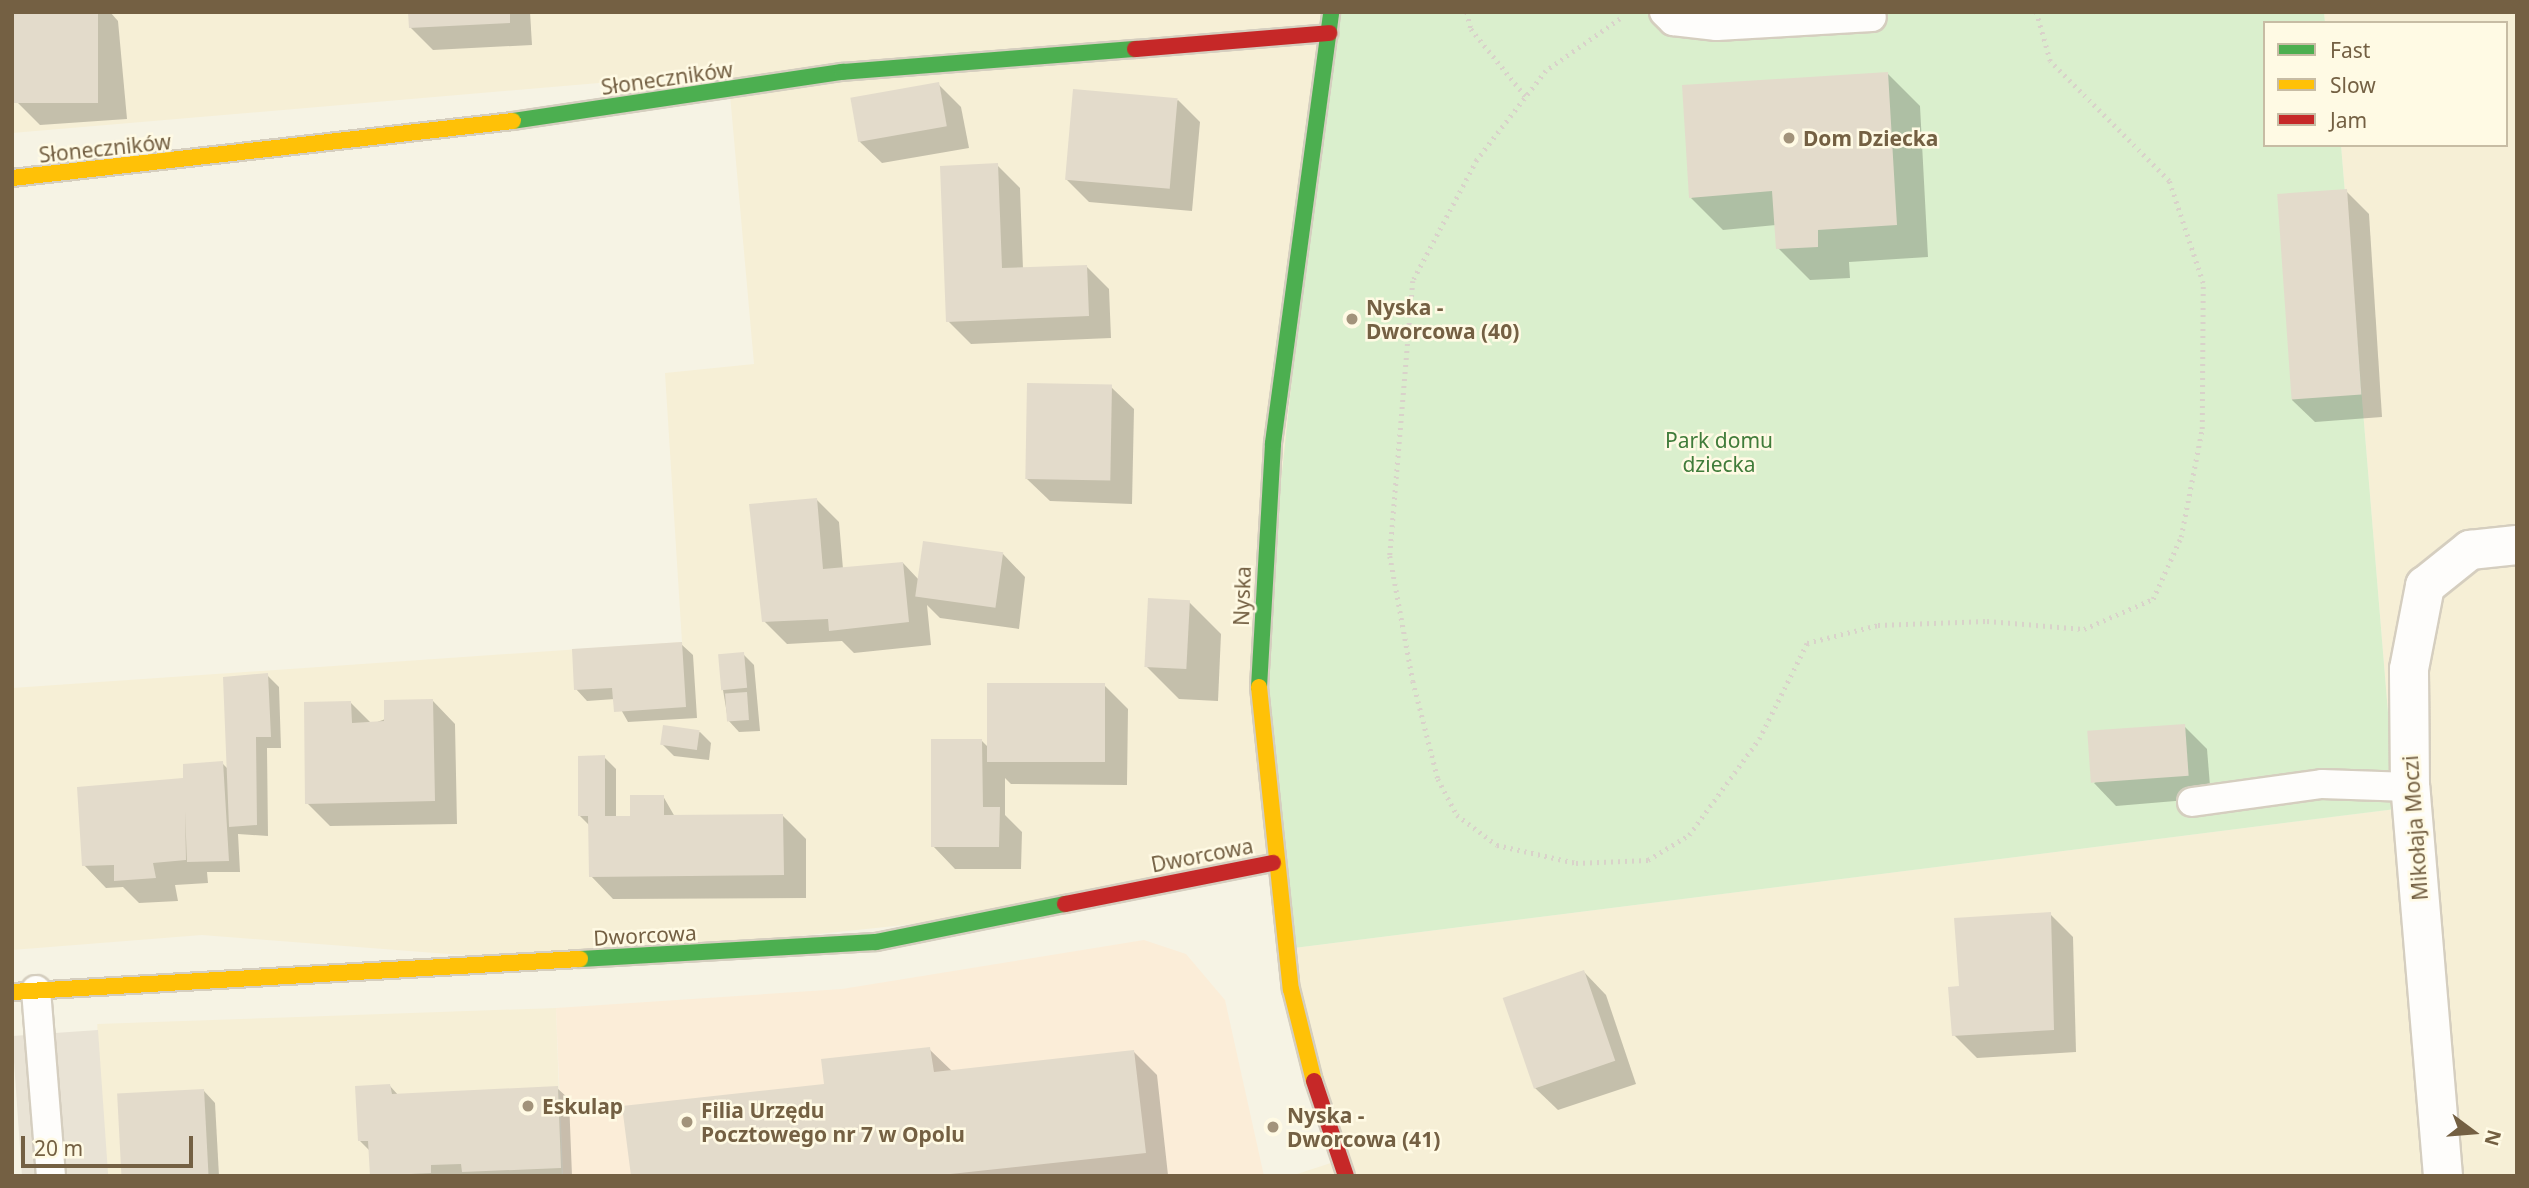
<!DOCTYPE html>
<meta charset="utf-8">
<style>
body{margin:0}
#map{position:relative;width:2529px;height:1188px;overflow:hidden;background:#f6f3e4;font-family:"Noto Sans",sans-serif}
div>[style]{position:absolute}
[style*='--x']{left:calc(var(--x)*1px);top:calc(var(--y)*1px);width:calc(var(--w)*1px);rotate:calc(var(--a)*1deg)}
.residential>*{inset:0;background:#f6efd6;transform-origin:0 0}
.commercial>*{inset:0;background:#fbedd8}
.industrial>*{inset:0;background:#e9e3d5;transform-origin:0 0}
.green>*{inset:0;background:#daefcd}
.shadow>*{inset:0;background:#0003}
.building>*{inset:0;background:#e3dbcb;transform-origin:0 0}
.path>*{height:4.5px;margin-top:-2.25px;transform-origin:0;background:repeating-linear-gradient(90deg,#d9d2ca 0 2px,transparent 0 7px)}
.roads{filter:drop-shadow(2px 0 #d5cebf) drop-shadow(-2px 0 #d5cebf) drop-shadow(0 2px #d5cebf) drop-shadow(0 -2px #d5cebf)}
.lane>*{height:28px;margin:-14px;padding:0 14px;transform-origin:14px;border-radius:14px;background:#fefdfb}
.street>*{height:38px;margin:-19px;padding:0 19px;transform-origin:19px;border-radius:19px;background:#fefdfb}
.fast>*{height:16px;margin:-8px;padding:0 8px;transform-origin:8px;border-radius:8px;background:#4caf50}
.slow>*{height:16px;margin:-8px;padding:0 8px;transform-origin:8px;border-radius:8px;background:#ffc107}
.jam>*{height:16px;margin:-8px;padding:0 8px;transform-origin:8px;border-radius:8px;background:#c62828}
.dots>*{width:19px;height:19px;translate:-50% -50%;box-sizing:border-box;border:4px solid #fffae4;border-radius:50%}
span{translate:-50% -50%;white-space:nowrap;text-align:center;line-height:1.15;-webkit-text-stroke:5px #fffae4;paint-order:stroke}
.street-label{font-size:21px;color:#746043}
.poi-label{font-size:21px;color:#746043;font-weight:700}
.left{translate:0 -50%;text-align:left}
.park-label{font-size:21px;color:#407c3a}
.frame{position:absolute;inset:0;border:14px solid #746043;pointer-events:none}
.legend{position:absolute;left:2263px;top:21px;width:245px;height:126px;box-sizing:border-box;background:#fffae4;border:2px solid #c7bca4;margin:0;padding:9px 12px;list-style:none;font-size:21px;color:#746043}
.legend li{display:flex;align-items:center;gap:14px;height:35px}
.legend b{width:35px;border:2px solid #c7bca4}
.north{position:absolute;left:2438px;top:1097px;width:70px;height:70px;-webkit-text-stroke:5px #fffae4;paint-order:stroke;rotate:106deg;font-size:19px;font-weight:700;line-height:28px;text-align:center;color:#746043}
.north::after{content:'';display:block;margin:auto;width:24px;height:32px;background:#746043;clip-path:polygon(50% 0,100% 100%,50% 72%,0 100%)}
.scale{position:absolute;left:21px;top:1136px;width:172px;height:32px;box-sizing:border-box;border:4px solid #746043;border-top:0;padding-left:9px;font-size:21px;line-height:24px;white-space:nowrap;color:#746043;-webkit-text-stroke:5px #fffae4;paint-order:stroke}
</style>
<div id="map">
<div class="residential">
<i style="clip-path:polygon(12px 12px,1331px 12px,1273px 863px,1018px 913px,554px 962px,202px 935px,12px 950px,12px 688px,682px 642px,665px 373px,754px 364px,728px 72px,12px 133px)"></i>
<i style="clip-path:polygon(2324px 12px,2517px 12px,2517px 1176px,1291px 1176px,1340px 1160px,1286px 949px,2396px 809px,2341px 145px,2506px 145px,2506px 23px,2325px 23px)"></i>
<i style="left:556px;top:1008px;width:168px;height:459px;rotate:88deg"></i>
</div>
<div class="commercial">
<i style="clip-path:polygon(1144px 940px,1186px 954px,1225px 1000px,1264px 1176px,563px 1176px,556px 1008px,842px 989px)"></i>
</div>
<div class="industrial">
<i style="left:98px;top:1030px;width:146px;height:86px;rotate:86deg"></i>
</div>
<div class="green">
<i style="clip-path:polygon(1331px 12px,2324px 12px,2325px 23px,2265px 23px,2265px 145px,2341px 145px,2396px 809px,1286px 949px,1259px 688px)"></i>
</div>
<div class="shadow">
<i style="clip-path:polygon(12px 12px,110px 12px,118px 21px,127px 119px,40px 125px,17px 102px)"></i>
<i style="clip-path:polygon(410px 12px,530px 12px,532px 45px,433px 50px,410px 27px)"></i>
<i style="clip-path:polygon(1888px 74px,1920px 106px,1928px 257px,1849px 262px,1850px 278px,1810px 280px,1778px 248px,1776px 225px,1723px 230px,1691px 198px)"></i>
<i style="clip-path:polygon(938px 84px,961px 107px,969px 148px,882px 163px,859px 141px)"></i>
<i style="clip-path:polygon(1178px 100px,1200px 122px,1192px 211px,1089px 202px,1066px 179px)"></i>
<i style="clip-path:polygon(997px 165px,1020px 188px,1023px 269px,1086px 266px,1109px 289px,1111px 338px,971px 344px,948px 321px)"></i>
<i style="clip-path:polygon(2346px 191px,2369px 214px,2382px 417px,2315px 422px,2292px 400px)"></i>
<i style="clip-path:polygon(1111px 387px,1134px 409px,1132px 504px,1050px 501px,1027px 479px)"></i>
<i style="clip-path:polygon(816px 499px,839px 522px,843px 569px,903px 563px,919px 580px,1003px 554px,1025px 577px,1019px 629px,940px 618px,927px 605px,931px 645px,854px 653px,842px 641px,787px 644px,764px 621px)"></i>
<i style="clip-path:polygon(1189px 602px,1221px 634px,1218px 701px,1179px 699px,1147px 667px)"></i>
<i style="clip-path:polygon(681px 644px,693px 655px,697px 718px,628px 722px,615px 699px,587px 701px,576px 689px)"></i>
<i style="clip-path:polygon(743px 654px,754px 665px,760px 731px,739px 732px,728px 720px,723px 690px)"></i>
<i style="clip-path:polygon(267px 675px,279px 687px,281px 748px,267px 748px,268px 836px,238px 834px,240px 872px,207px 872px,208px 883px,175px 885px,178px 901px,139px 903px,123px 887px,106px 888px,84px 865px,182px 779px,222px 763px,228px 769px)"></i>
<i style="clip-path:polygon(1105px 686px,1128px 709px,1127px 785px,1011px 784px,1005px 778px,1005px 815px,1022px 832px,1021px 869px,955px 869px,933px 846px,982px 741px,989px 748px)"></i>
<i style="clip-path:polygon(433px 701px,455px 724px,457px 824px,330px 826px,307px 803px,351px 703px,372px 724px)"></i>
<i style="clip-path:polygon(2184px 726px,2207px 749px,2211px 798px,2116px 806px,2094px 783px)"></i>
<i style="clip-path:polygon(700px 732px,711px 743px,709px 760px,674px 756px,662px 744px)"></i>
<i style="clip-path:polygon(604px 757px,616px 769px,616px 817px,632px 817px,663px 796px,675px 817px,783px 816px,806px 839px,806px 898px,613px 899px,591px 876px,590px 826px,579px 815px)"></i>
<i style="clip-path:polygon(2050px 914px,2073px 937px,2076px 1052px,1977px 1058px,1954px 1035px,1961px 988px)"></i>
<i style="clip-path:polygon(1584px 972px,1606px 995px,1636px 1084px,1558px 1110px,1535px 1088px)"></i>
<i style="clip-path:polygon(929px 1049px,953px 1072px,1134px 1052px,1157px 1075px,1168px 1175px,633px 1176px,826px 1085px)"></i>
<i style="clip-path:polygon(390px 1086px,399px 1096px,557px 1088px,569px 1099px,572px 1176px,372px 1176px,370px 1151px,360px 1141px)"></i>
<i style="clip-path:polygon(204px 1091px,215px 1103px,219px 1176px,122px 1176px)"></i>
</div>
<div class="building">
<i style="left:12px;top:12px;width:86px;height:91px"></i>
<i style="clip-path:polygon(408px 12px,510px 12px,510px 23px,409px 28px)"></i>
<i style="clip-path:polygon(1888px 72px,1897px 225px,1818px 230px,1818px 247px,1776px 249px,1772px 191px,1689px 198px,1682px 85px)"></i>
<i style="left:939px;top:82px;width:45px;height:90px;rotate:80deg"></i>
<i style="left:1073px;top:89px;width:105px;height:91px;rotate:5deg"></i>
<i style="clip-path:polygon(998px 163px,1002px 268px,1087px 265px,1089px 316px,946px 322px,940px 166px)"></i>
<i style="left:2347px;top:189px;width:206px;height:70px;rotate:86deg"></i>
<i style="left:1027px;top:383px;width:85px;height:96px;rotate:1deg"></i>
<i style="clip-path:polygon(817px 498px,823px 569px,903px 562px,909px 622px,829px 631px,828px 619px,762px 622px,749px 504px)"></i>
<i style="left:923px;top:541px;width:81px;height:56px;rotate:8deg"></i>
<i style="left:1148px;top:598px;width:42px;height:69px;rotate:3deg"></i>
<i style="clip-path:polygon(682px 642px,686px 707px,614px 712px,612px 688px,574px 690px,572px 649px)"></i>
<i style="left:744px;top:652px;width:36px;height:26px;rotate:85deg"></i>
<i style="clip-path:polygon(268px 673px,271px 737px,256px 737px,257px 825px,229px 827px,223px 677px)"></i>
<i style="left:987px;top:683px;width:118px;height:79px"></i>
<i style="left:747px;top:692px;width:28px;height:22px;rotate:86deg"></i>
<i style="clip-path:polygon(433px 699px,435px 801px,305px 804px,304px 702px,351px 701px,352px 723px,384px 721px,384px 700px)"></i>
<i style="left:2185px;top:724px;width:52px;height:98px;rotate:86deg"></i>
<i style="left:663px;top:725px;width:37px;height:20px;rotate:8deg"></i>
<i style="clip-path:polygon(931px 739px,982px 739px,983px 807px,1000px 807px,999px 847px,931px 847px)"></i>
<i style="clip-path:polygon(605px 755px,605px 816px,630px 816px,630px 795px,664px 795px,664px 815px,783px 814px,784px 875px,589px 877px,588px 816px,578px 816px,578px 756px)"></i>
<i style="clip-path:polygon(223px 761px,229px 861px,187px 862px,185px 811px,186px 860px,153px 863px,156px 878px,114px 881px,114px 865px,82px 866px,77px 787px,183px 778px,183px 764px)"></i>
<i style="clip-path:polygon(2051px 912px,2054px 1030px,1952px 1036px,1948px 987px,1959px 986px,1954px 918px)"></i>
<i style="left:1584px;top:970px;width:96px;height:86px;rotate:71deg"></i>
<i style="clip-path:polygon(930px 1047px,934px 1072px,1134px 1050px,1146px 1153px,932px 1176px,631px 1176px,622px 1106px,824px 1084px,821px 1059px)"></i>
<i style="clip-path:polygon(390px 1084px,392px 1094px,558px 1086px,561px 1168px,462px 1172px,461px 1164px,431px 1165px,431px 1173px,370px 1176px,368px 1141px,358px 1141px,355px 1086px)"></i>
<i style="left:204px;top:1089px;width:87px;height:87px;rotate:87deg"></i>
</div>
<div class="path">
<i style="--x:1467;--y:12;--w:17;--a:77"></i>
<i style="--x:1471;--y:29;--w:87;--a:51"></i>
<i style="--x:1620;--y:19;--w:90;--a:144.9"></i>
<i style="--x:1546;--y:71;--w:113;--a:127.8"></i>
<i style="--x:1477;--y:160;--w:137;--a:117.9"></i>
<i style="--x:1413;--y:281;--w:276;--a:94.8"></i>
<i style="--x:1390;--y:556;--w:127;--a:79.6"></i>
<i style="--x:1413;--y:681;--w:101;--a:75.7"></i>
<i style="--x:1438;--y:779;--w:41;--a:62.2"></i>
<i style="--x:1457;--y:815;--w:50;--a:36.9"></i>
<i style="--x:1497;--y:845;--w:81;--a:12.8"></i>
<i style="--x:1576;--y:863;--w:72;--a:-2.4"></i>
<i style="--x:1648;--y:860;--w:48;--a:-31.4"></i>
<i style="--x:1689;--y:835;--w:119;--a:-53.9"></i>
<i style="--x:1759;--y:739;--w:107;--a:-63.4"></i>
<i style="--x:1807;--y:643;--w:73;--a:-14.2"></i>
<i style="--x:1878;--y:625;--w:109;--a:-2.1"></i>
<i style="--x:1987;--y:621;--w:97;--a:4.7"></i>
<i style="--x:2084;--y:629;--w:75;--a:-23.5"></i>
<i style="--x:2153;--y:599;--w:68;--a:-65.7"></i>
<i style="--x:2181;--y:537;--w:110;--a:-79"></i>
<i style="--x:2202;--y:429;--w:146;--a:-89.6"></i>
<i style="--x:2203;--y:283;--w:108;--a:-108.4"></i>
<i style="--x:2169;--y:181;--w:169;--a:-134.8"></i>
<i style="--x:2050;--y:61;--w:51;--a:-105.9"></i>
</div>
<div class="roads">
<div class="lane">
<i style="--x:1664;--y:12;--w:13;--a:45"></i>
<i style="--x:1673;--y:21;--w:44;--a:6.5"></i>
<i style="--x:1717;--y:26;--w:155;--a:-3.3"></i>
<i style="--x:2192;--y:802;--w:131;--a:-7.9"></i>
<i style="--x:2322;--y:784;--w:88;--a:2"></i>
<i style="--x:36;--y:990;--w:187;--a:85.4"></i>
</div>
<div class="street">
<i style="--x:2443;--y:1176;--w:390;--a:-94.8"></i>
<i style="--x:2410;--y:787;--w:118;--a:-90.5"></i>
<i style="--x:2409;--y:669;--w:85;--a:-79.1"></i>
<i style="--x:2425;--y:586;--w:58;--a:-38.7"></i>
<i style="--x:2470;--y:550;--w:47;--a:-6.1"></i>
</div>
<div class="fast">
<i style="--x:513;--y:121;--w:333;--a:-8.5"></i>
<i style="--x:842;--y:72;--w:294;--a:-4.5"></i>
<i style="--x:1259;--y:687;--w:244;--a:-86.7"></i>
<i style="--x:1273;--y:443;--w:435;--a:-82.3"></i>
<i style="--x:580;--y:959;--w:296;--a:-3.3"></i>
<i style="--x:876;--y:942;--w:193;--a:-11.4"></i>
</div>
<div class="slow">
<i style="--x:12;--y:178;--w:504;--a:-6.49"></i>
<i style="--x:1259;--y:687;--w:304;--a:84"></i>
<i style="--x:1291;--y:989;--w:95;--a:76"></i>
<i style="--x:12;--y:992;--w:569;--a:-3.33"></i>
</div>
<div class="jam">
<i style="--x:1135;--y:49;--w:195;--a:-4.7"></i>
<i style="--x:1065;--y:904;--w:212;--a:-11.2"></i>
<i style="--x:1314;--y:1081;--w:100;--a:71.4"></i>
</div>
</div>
<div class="dots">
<i style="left:1789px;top:138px;background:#a2937b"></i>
<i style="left:1352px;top:319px;background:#a2937b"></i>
<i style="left:528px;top:1106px;background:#a2937b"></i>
<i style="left:687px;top:1122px;background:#a2937b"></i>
<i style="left:1273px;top:1127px;background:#a2937b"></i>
</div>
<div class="street-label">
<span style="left:667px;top:78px;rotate:-8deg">Słoneczników</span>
<span style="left:105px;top:148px;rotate:-6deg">Słoneczników</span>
<span style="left:1242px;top:596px;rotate:-88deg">Nyska</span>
<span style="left:2415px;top:828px;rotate:-94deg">Mikołaja Moczi</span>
<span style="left:1202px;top:855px;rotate:-11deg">Dworcowa</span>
<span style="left:645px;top:935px;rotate:-3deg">Dworcowa</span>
</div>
<div class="poi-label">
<span class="left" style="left:1803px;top:138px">Dom Dziecka</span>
<span class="left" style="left:1366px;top:319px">Nyska -<br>Dworcowa (40)</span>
<span class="left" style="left:542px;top:1106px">Eskulap</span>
<span class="left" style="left:701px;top:1122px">Filia Urzędu<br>Pocztowego nr 7 w Opolu</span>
<span class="left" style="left:1287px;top:1127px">Nyska -<br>Dworcowa (41)</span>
</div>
<div class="park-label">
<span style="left:1719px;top:452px">Park domu<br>dziecka</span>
</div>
<div class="frame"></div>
<ul class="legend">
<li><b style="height:9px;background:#4caf50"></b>Fast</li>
<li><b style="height:9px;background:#ffc107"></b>Slow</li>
<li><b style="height:9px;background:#c62828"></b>Jam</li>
</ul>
<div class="north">N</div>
<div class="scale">20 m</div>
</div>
